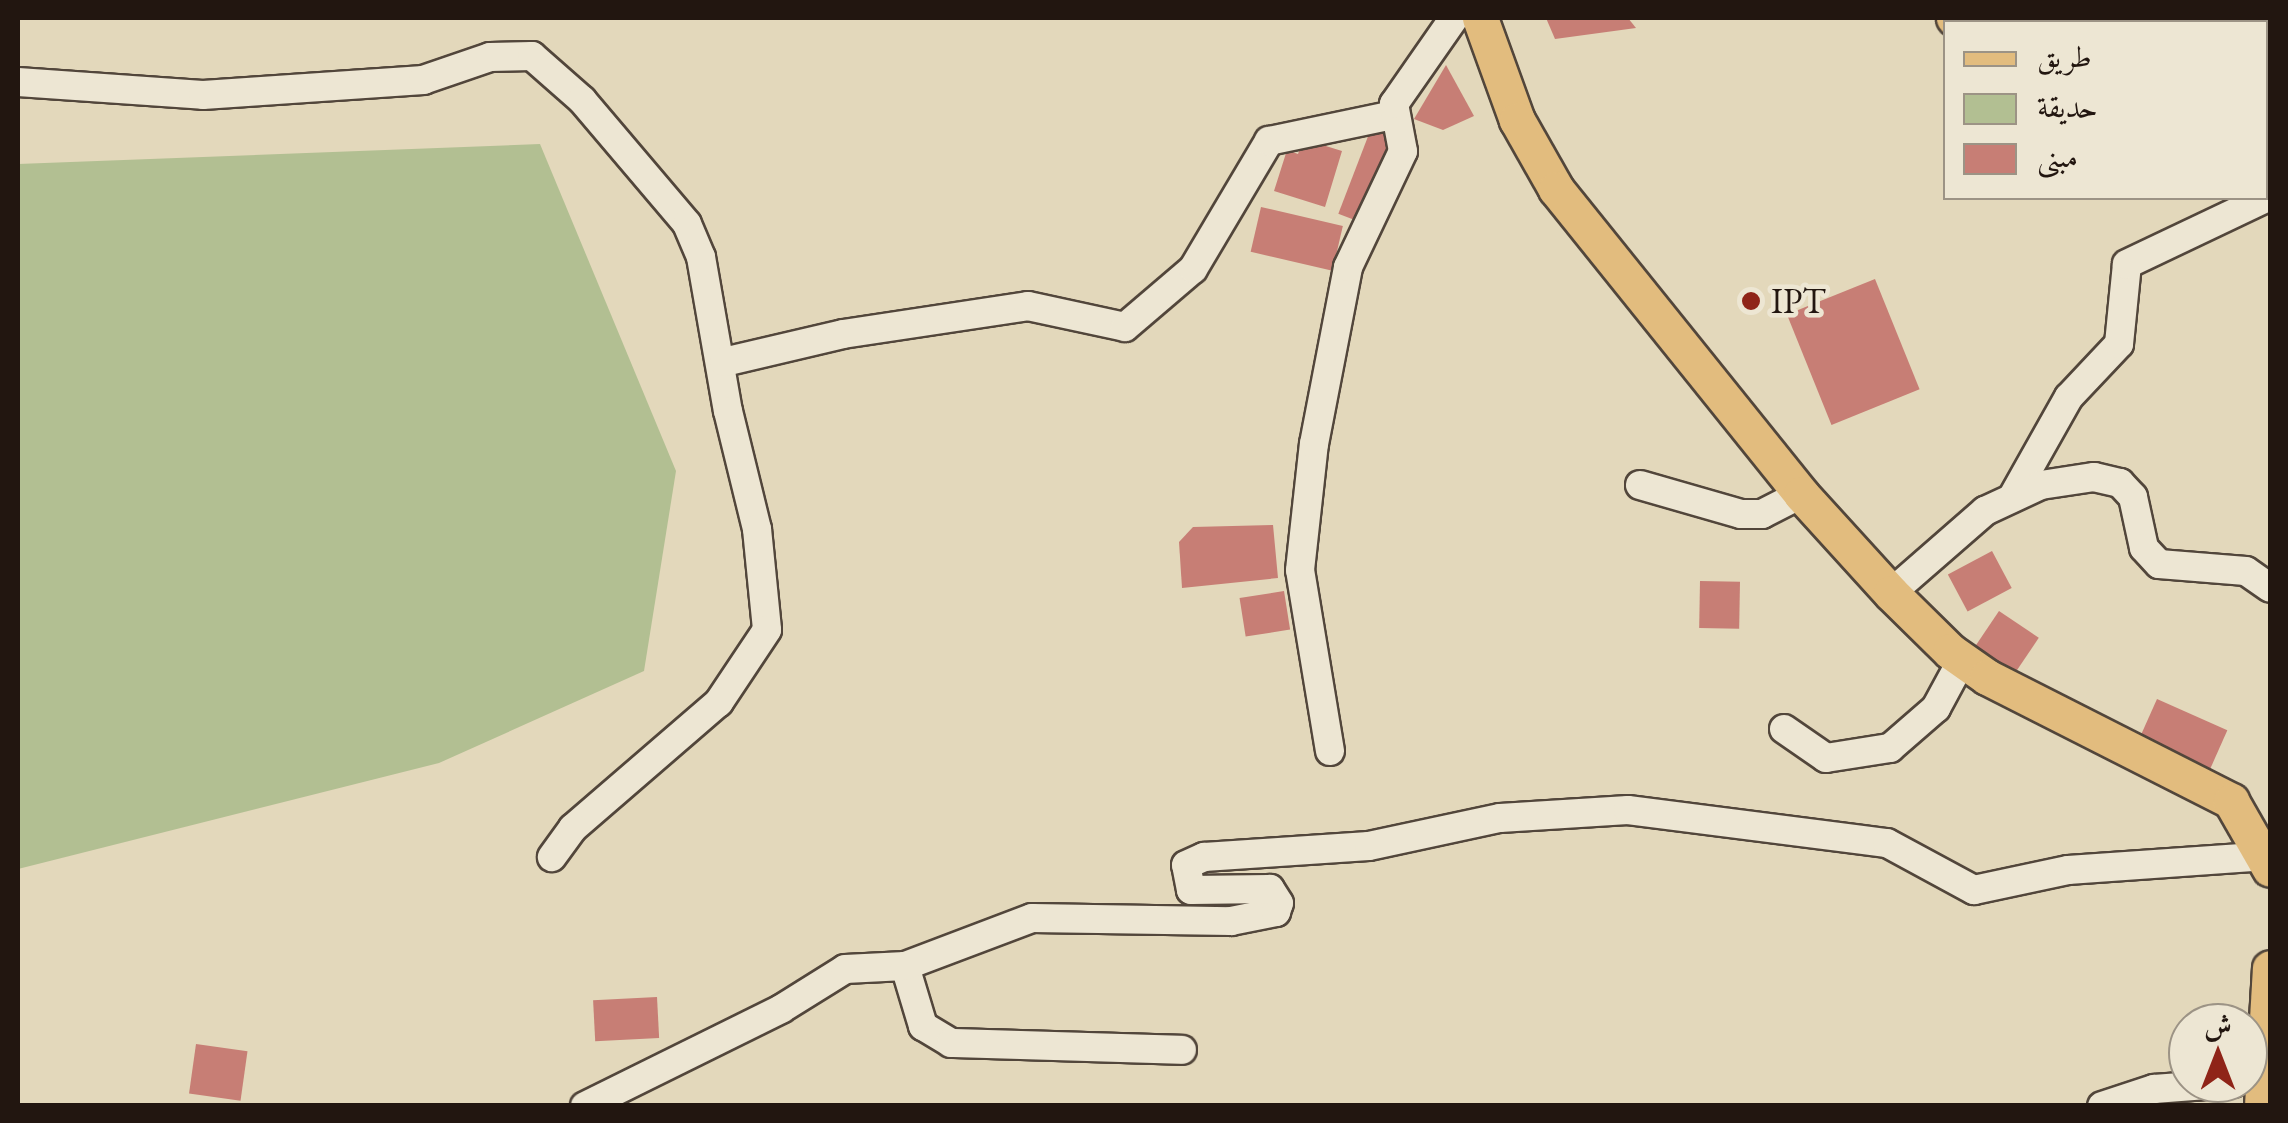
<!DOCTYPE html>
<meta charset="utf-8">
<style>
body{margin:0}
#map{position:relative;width:2288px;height:1123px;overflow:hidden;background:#e3d8bb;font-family:"EB Garamond",Amiri,serif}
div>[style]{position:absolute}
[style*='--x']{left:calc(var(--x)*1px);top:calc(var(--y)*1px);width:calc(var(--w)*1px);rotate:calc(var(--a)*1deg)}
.green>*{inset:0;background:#b2bf92}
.building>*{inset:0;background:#c77e75;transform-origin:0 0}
.roads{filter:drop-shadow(2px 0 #52463b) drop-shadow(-2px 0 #52463b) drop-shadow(0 2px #52463b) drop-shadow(0 -2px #52463b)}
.minor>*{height:28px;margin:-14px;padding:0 14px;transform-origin:14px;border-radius:14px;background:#ede6d3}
.major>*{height:35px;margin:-17.5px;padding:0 17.5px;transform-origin:17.5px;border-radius:17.5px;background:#e2bc7e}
.dots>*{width:28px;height:28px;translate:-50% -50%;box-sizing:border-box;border:5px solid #ede6d3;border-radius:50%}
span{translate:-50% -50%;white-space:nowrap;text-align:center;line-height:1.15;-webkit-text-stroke:9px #ede6d3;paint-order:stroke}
.poi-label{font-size:35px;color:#221610}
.left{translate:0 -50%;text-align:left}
.frame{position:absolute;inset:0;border:20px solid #221610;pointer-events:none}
.legend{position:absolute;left:1943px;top:20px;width:325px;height:180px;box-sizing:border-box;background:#ede6d3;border:2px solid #9c9385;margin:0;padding:12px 18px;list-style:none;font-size:30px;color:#221610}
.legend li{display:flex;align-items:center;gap:20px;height:50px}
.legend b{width:50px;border:2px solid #9c9385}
.north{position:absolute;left:2168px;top:1003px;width:100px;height:100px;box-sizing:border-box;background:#ede6d3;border:2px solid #9c9385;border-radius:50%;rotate:0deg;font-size:28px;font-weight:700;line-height:40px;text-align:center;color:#221610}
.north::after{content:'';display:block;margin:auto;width:35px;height:45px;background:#8f2418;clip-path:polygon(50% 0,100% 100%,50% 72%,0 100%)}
</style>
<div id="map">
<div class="green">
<i style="clip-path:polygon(540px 144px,676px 471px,644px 671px,439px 763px,18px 869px,18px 164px)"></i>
</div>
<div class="building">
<i style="clip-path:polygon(1546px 18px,1628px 18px,1636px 28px,1555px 39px)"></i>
<i style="clip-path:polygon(1446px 65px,1474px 116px,1443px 130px,1414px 119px)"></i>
<i style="left:1372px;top:126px;width:28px;height:94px;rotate:21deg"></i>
<i style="clip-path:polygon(1303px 139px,1342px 151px,1325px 207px,1274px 191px,1287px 150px,1298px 154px)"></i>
<i style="left:1261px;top:207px;width:84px;height:46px;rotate:13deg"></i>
<i style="left:1875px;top:279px;width:119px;height:95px;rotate:68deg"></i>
<i style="clip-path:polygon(1273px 525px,1278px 578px,1182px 588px,1179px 542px,1193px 527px)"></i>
<i style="left:1992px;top:551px;width:42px;height:50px;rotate:62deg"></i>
<i style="left:1700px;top:581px;width:40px;height:47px;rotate:1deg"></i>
<i style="left:1284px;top:591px;width:39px;height:45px;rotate:81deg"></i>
<i style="left:1999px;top:611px;width:48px;height:44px;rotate:34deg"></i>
<i style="left:2157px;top:699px;width:77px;height:45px;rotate:24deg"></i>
<i style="left:657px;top:997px;width:41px;height:64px;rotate:87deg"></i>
<i style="left:196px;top:1044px;width:52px;height:50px;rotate:8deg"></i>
</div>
<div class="roads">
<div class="minor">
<i style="--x:18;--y:82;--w:185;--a:4"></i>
<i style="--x:203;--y:95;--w:221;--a:-3.9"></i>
<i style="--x:423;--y:80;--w:71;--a:-18.9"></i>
<i style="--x:490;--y:57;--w:42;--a:-1.4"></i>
<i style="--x:532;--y:56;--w:67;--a:41.3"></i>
<i style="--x:582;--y:100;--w:162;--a:49.7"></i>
<i style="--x:687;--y:224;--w:36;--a:67"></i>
<i style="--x:701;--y:257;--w:156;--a:80.1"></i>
<i style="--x:728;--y:411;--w:122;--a:76.2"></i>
<i style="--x:757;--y:529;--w:101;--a:84.3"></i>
<i style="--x:767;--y:630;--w:87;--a:123.7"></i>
<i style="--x:719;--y:702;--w:193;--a:139.2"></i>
<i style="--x:573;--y:828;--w:36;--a:126"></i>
<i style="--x:724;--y:362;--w:122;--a:-13.2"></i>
<i style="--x:843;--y:334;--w:187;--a:-8.6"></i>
<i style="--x:1028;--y:306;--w:99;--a:12.2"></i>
<i style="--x:1125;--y:327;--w:89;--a:-40.5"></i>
<i style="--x:1193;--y:269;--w:149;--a:-59.3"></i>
<i style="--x:1269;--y:141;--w:127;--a:-11.8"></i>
<i style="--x:1640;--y:485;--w:105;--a:16"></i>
<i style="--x:1741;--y:514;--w:21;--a:0"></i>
<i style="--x:1762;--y:514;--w:44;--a:-27.1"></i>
<i style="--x:2012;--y:498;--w:116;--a:-60.6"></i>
<i style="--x:2069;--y:397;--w:73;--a:-46.7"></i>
<i style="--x:2119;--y:344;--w:80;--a:-84.3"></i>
<i style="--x:2127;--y:264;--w:158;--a:-25.4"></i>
<i style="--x:1891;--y:593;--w:125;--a:-41.1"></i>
<i style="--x:1985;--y:511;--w:62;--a:-24.9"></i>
<i style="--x:2041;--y:485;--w:54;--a:-8.6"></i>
<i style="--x:2094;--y:477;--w:27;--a:13"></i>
<i style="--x:2120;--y:483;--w:19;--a:47"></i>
<i style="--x:2133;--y:497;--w:52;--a:77.8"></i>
<i style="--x:2144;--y:548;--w:22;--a:47"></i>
<i style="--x:2159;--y:564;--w:87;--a:4.6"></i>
<i style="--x:2246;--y:571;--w:29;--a:35"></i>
<i style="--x:1784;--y:729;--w:51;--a:34.6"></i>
<i style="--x:1826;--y:758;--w:65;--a:-8.9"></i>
<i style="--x:1890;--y:748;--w:61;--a:-41"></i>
<i style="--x:1936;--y:708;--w:55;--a:-61.6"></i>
<i style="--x:1330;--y:751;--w:183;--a:-99.4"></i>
<i style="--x:1300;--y:570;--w:127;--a:-83.7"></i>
<i style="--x:1314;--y:444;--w:180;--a:-79.1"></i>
<i style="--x:1348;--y:267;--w:128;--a:-64.6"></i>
<i style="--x:1403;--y:151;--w:48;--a:-100.8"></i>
<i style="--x:1394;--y:104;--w:105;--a:-55.1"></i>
<i style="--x:905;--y:966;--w:63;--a:73.3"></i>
<i style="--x:923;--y:1026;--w:33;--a:31"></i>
<i style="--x:951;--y:1043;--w:231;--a:1.7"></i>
<i style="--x:585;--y:1106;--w:219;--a:-26.3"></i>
<i style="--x:781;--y:1009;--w:75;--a:-32"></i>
<i style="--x:845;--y:969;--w:60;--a:-2.9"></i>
<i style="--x:905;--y:966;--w:136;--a:-20.7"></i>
<i style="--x:1032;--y:918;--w:199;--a:0.9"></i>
<i style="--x:1231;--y:921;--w:46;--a:-11.3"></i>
<i style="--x:1276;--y:912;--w:9;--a:-72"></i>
<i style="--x:1279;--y:903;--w:17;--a:-123"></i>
<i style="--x:1270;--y:889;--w:79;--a:179.3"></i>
<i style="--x:1191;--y:890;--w:25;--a:-101"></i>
<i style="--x:1186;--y:865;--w:20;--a:-24"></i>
<i style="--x:1204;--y:857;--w:165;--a:-3.8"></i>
<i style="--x:1369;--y:846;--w:134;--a:-12.1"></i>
<i style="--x:1500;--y:818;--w:128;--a:-3.6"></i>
<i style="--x:1628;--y:810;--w:261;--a:7.3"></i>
<i style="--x:1887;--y:843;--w:99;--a:28.4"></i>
<i style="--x:1974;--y:890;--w:96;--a:-12"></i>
<i style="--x:2068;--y:870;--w:199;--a:-4"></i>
<i style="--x:2102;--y:1106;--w:55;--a:-18.1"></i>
<i style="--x:2154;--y:1089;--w:79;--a:-4.3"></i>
</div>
<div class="major">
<i style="--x:1480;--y:18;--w:109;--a:70.1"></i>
<i style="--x:1517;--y:120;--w:79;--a:60.5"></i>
<i style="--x:1556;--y:189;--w:391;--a:51.2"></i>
<i style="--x:1801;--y:494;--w:134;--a:47.7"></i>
<i style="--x:1891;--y:593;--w:83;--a:44.5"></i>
<i style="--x:1950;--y:651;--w:45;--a:35.1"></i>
<i style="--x:1987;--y:677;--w:274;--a:26.9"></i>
<i style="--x:2231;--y:801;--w:78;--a:60.2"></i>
<i style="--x:1954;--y:18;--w:18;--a:13"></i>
<i style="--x:2266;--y:107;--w:4;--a:14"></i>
<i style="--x:2262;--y:1106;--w:138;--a:-86.7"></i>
</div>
</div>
<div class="dots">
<i style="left:1751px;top:301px;background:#8f2418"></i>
</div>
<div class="poi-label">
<span class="left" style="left:1771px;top:301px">IPT</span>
</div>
<div class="frame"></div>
<ul class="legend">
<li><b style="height:12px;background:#e2bc7e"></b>طريق</li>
<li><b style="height:28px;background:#b2bf92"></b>حديقة</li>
<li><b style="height:28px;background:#c77e75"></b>مبنى</li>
</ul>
<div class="north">ش</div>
</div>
